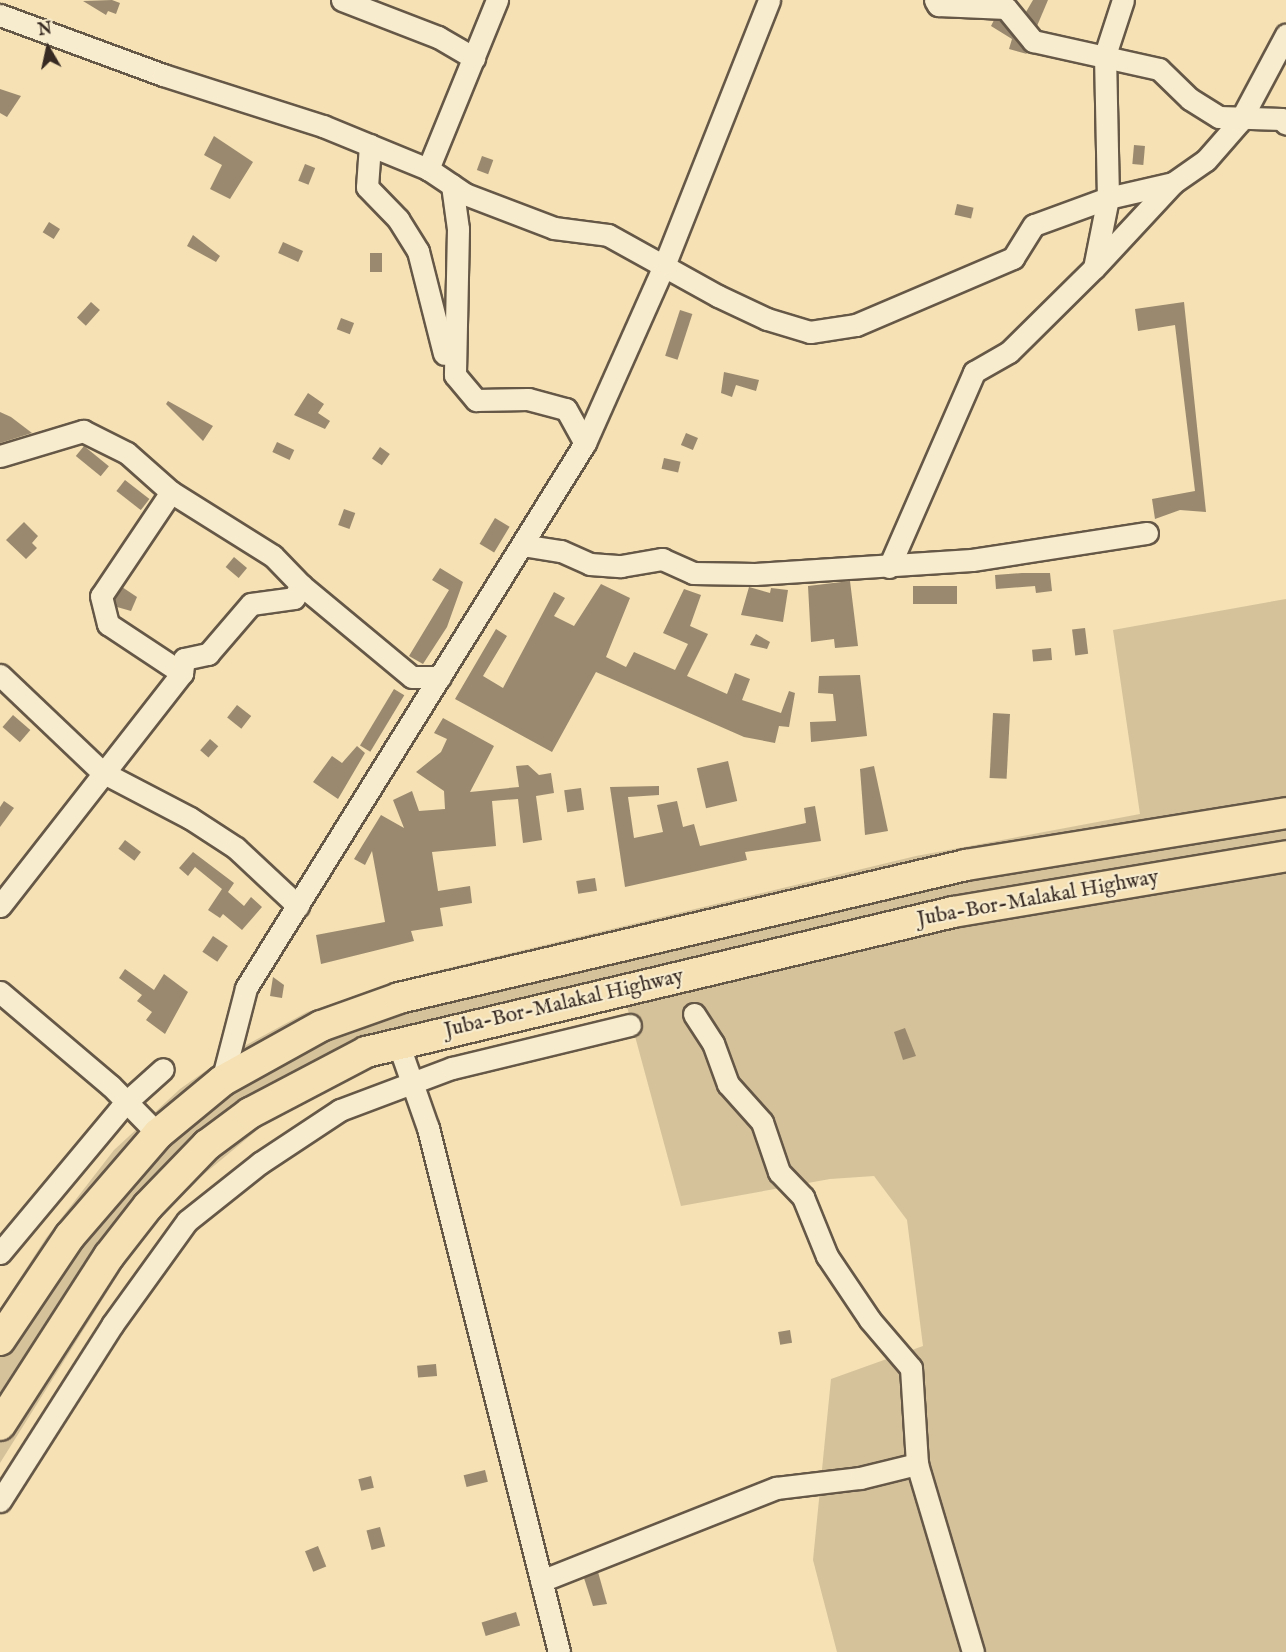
<!DOCTYPE html>
<style>
body{margin:0}
#map{position:relative;width:1286px;height:1652px;overflow:hidden;background:#f5e1b4;font-family:"IM FELL English",serif}
div>[style]{position:absolute}
[style*='--x']{left:calc(var(--x)*1px);top:calc(var(--y)*1px);width:calc(var(--w)*1px);rotate:calc(var(--a)*1deg)}
.green>*{inset:0;background:#d5c29b}
.building>*{inset:0;background:#9a896e;transform-origin:0 0}
.roads{filter:drop-shadow(2px 0 #665847) drop-shadow(-2px 0 #665847) drop-shadow(0 2px #665847) drop-shadow(0 -2px #665847)}
.minor>*{height:21px;margin:-10.5px;padding:0 10.5px;transform-origin:10.5px;border-radius:10.5px;background:#f8ecce}
.highway>*{height:30px;margin:-15px;padding:0 15px;transform-origin:15px;border-radius:15px;background:#f5e1b4}
span{translate:-50% -50%;white-space:nowrap;text-align:center;line-height:1.15;-webkit-text-stroke:4.5px #f8ecce;paint-order:stroke}
.street-label{font-size:21px;color:#372a23}
.north{position:absolute;left:18px;top:18px;width:60px;height:60px;-webkit-text-stroke:4px #f8ecce;paint-order:stroke;rotate:351deg;font-size:16px;font-weight:700;line-height:24px;text-align:center;color:#372a23}
.north::after{content:'';display:block;margin:auto;width:21px;height:27px;background:#372a23;clip-path:polygon(50% 0,100% 100%,50% 72%,0 100%)}
</style>
<div id="map">
<div class="green">
<i style="clip-path:polygon(1286px 599px,1286px 1652px,837px 1652px,813px 1560px,831px 1379px,923px 1346px,907px 1220px,874px 1176px,830px 1179px,681px 1206px,626px 1003px,370px 1069px,262px 1126px,175px 1198px,131px 1254px,0 1463px,0 1309px,46px 1238px,114px 1150px,180px 1089px,228px 1055px,307px 1012px,428px 973px,916px 856px,1140px 814px,1113px 630px)"></i>
</div>
<div class="building">
<i style="clip-path:polygon(112px 0,120px 3px,116px 14px,108px 11px,106px 15px,83px 1px)"></i>
<i style="clip-path:polygon(1033px 0,1048px 0,1037px 26px,1026px 12px)"></i>
<i style="clip-path:polygon(994px 20px,1000px 20px,1027px 54px,1009px 49px,1012px 39px,991px 26px)"></i>
<i style="clip-path:polygon(0 89px,21px 96px,7px 117px,0 113px)"></i>
<i style="clip-path:polygon(214px 136px,253px 162px,230px 199px,210px 189px,222px 165px,204px 155px)"></i>
<i style="left:1134px;top:145px;width:11px;height:19px;rotate:5deg"></i>
<i style="left:482px;top:156px;width:12px;height:15px;rotate:20deg"></i>
<i style="left:305px;top:164px;width:11px;height:18px;rotate:22deg"></i>
<i style="left:957px;top:204px;width:17px;height:11px;rotate:13deg"></i>
<i style="left:49px;top:222px;width:13px;height:12px;rotate:32deg"></i>
<i style="clip-path:polygon(193px 235px,220px 256px,216px 262px,187px 246px)"></i>
<i style="left:283px;top:242px;width:22px;height:12px;rotate:24deg"></i>
<i style="left:370px;top:253px;width:12px;height:19px"></i>
<i style="left:91px;top:302px;width:12px;height:21px;rotate:42deg"></i>
<i style="clip-path:polygon(1184px 302px,1206px 512px,1180px 510px,1155px 519px,1152px 499px,1195px 491px,1175px 325px,1138px 331px,1135px 309px)"></i>
<i style="left:680px;top:310px;width:13px;height:48px;rotate:18deg"></i>
<i style="left:341px;top:318px;width:14px;height:12px;rotate:21deg"></i>
<i style="clip-path:polygon(724px 372px,759px 380px,756px 391px,736px 385px,732px 397px,721px 393px)"></i>
<i style="clip-path:polygon(308px 393px,324px 404px,318px 413px,330px 421px,325px 429px,294px 415px)"></i>
<i style="clip-path:polygon(168px 401px,213px 426px,203px 441px,166px 404px)"></i>
<i style="clip-path:polygon(0 412px,11px 417px,32px 433px,0 443px)"></i>
<i style="left:686px;top:433px;width:13px;height:13px;rotate:23deg"></i>
<i style="left:277px;top:442px;width:19px;height:11px;rotate:25deg"></i>
<i style="left:84px;top:446px;width:32px;height:13px;rotate:39deg"></i>
<i style="left:380px;top:447px;width:12px;height:14px;rotate:35deg"></i>
<i style="left:664px;top:458px;width:17px;height:11px;rotate:13deg"></i>
<i style="left:125px;top:480px;width:31px;height:14px;rotate:38deg"></i>
<i style="left:344px;top:509px;width:12px;height:17px;rotate:20deg"></i>
<i style="left:495px;top:518px;width:17px;height:30px;rotate:31deg"></i>
<i style="clip-path:polygon(24px 522px,38px 536px,32px 543px,37px 548px,26px 559px,6px 540px)"></i>
<i style="left:234px;top:557px;width:17px;height:13px;rotate:40deg"></i>
<i style="clip-path:polygon(440px 568px,463px 582px,447px 627px,423px 664px,409px 656px,449px 590px,432px 580px)"></i>
<i style="clip-path:polygon(1022px 573px,1050px 573px,1052px 591px,1036px 593px,1035px 586px,996px 589px,995px 575px)"></i>
<i style="clip-path:polygon(850px 581px,858px 646px,835px 648px,834px 639px,811px 642px,808px 586px)"></i>
<i style="clip-path:polygon(601px 584px,630px 598px,606px 657px,626px 667px,634px 652px,675px 670px,688px 644px,663px 633px,684px 589px,701px 595px,690px 626px,708px 634px,687px 676px,727px 694px,735px 673px,750px 679px,742px 700px,781px 713px,789px 691px,795px 693px,789px 727px,779px 726px,775px 743px,744px 737px,596px 672px,552px 752px,455px 699px,496px 629px,507px 636px,483px 676px,503px 688px,554px 592px,565px 598px,554px 616px,574px 626px)"></i>
<i style="left:957px;top:586px;width:18px;height:44px;rotate:90deg"></i>
<i style="clip-path:polygon(122px 587px,137px 597px,131px 611px,117px 607px,115px 598px)"></i>
<i style="clip-path:polygon(749px 587px,770px 593px,771px 588px,788px 590px,783px 622px,741px 615px)"></i>
<i style="left:1085px;top:628px;width:26px;height:13px;rotate:83deg"></i>
<i style="clip-path:polygon(756px 634px,770px 642px,767px 649px,750px 645px)"></i>
<i style="left:1051px;top:648px;width:12px;height:19px;rotate:85deg"></i>
<i style="clip-path:polygon(860px 675px,867px 736px,811px 742px,810px 722px,836px 721px,833px 694px,818px 693px,819px 676px)"></i>
<i style="left:394px;top:689px;width:12px;height:66px;rotate:31deg"></i>
<i style="left:237px;top:705px;width:18px;height:16px;rotate:38deg"></i>
<i style="left:993px;top:713px;width:17px;height:65px;rotate:3deg"></i>
<i style="left:13px;top:715px;width:23px;height:16px;rotate:41deg"></i>
<i style="clip-path:polygon(443px 718px,494px 746px,470px 792px,519px 787px,516px 766px,528px 765px,539px 775px,551px 773px,554px 793px,536px 796px,542px 840px,523px 843px,518px 799px,492px 801px,496px 846px,432px 852px,438px 891px,470px 886px,472px 903px,440px 908px,443px 926px,411px 931px,414px 941px,321px 964px,316px 935px,385px 922px,372px 851px,365px 865px,354px 859px,381px 815px,404px 828px,393px 800px,412px 791px,419px 811px,445px 809px,444px 791px,416px 772px,441px 752px,447px 739px,434px 733px)"></i>
<i style="left:210px;top:739px;width:11px;height:15px;rotate:41deg"></i>
<i style="clip-path:polygon(357px 746px,365px 753px,338px 799px,313px 782px,332px 756px,342px 763px)"></i>
<i style="left:728px;top:761px;width:41px;height:32px;rotate:77deg"></i>
<i style="clip-path:polygon(874px 766px,888px 831px,865px 835px,860px 769px)"></i>
<i style="clip-path:polygon(659px 786px,659px 795px,628px 797px,634px 838px,663px 832px,657px 805px,677px 801px,683px 827px,694px 824px,700px 846px,806px 823px,804px 808px,815px 806px,821px 841px,745px 852px,747px 860px,625px 887px,610px 787px)"></i>
<i style="left:581px;top:788px;width:22px;height:17px;rotate:82deg"></i>
<i style="clip-path:polygon(4px 801px,14px 808px,0 827px,0 807px)"></i>
<i style="left:125px;top:840px;width:20px;height:11px;rotate:37deg"></i>
<i style="clip-path:polygon(193px 852px,234px 883px,228px 892px,244px 906px,251px 897px,262px 907px,242px 930px,223px 914px,220px 918px,208px 910px,222px 889px,195px 867px,188px 876px,179px 868px)"></i>
<i style="left:595px;top:878px;width:13px;height:19px;rotate:81deg"></i>
<i style="left:213px;top:936px;width:18px;height:19px;rotate:34deg"></i>
<i style="clip-path:polygon(125px 969px,154px 990px,164px 974px,188px 992px,165px 1034px,146px 1020px,152px 1012px,137px 1001px,142px 995px,119px 978px)"></i>
<i style="clip-path:polygon(273px 977px,284px 985px,282px 998px,270px 996px)"></i>
<i style="clip-path:polygon(905px 1028px,916px 1056px,903px 1060px,894px 1032px)"></i>
<i style="left:790px;top:1330px;width:13px;height:12px;rotate:81deg"></i>
<i style="left:436px;top:1364px;width:12px;height:19px;rotate:85deg"></i>
<i style="left:485px;top:1470px;width:12px;height:22px;rotate:76deg"></i>
<i style="left:371px;top:1476px;width:12px;height:13px;rotate:76deg"></i>
<i style="left:380px;top:1527px;width:20px;height:14px;rotate:75deg"></i>
<i style="left:318px;top:1546px;width:22px;height:14px;rotate:68deg"></i>
<i style="clip-path:polygon(598px 1572px,607px 1604px,593px 1606px,584px 1578px)"></i>
<i style="left:516px;top:1612px;width:14px;height:36px;rotate:73deg"></i>
</div>
<div class="roads">
<div class="minor">
<i style="--x:342;--y:0;--w:103;--a:21.1"></i>
<i style="--x:438;--y:37;--w:42;--a:30.3"></i>
<i style="--x:497;--y:0;--w:183;--a:112.2"></i>
<i style="--x:428;--y:169;--w:45;--a:34"></i>
<i style="--x:465;--y:194;--w:95;--a:20.9"></i>
<i style="--x:554;--y:228;--w:54;--a:7.4"></i>
<i style="--x:608;--y:235;--w:126;--a:29"></i>
<i style="--x:718;--y:296;--w:54;--a:25.1"></i>
<i style="--x:767;--y:319;--w:45;--a:16.8"></i>
<i style="--x:810;--y:332;--w:47;--a:-8.7"></i>
<i style="--x:856;--y:325;--w:171;--a:-23.1"></i>
<i style="--x:1013;--y:258;--w:39;--a:-58"></i>
<i style="--x:1034;--y:225;--w:79;--a:-20"></i>
<i style="--x:1108;--y:198;--w:67;--a:-13"></i>
<i style="--x:1173;--y:183;--w:40;--a:-34.9"></i>
<i style="--x:1206;--y:160;--w:52;--a:-48.9"></i>
<i style="--x:1240;--y:121;--w:98;--a:-61.9"></i>
<i style="--x:935;--y:0;--w:6;--a:59"></i>
<i style="--x:938;--y:5;--w:68;--a:2.5"></i>
<i style="--x:1006;--y:8;--w:43;--a:50.7"></i>
<i style="--x:1033;--y:41;--w:129;--a:12.5"></i>
<i style="--x:1159;--y:69;--w:43;--a:44.1"></i>
<i style="--x:1190;--y:99;--w:34;--a:32"></i>
<i style="--x:1219;--y:117;--w:63;--a:1.8"></i>
<i style="--x:1282;--y:119;--w:6;--a:51"></i>
<i style="--x:0;--y:15;--w:174;--a:20.2"></i>
<i style="--x:163;--y:75;--w:168;--a:17.7"></i>
<i style="--x:323;--y:126;--w:113;--a:22.3"></i>
<i style="--x:370;--y:145;--w:42;--a:94.1"></i>
<i style="--x:367;--y:187;--w:45;--a:45.9"></i>
<i style="--x:398;--y:219;--w:38;--a:58"></i>
<i style="--x:418;--y:251;--w:106;--a:75.8"></i>
<i style="--x:452;--y:185;--w:44;--a:82.2"></i>
<i style="--x:458;--y:229;--w:146;--a:91.2"></i>
<i style="--x:455;--y:375;--w:33;--a:50"></i>
<i style="--x:476;--y:400;--w:52;--a:-1.1"></i>
<i style="--x:528;--y:399;--w:39;--a:15"></i>
<i style="--x:566;--y:409;--w:39;--a:61"></i>
<i style="--x:1094;--y:268;--w:116;--a:-47.1"></i>
<i style="--x:0;--y:456;--w:87;--a:-16.8"></i>
<i style="--x:83;--y:431;--w:49;--a:26.6"></i>
<i style="--x:127;--y:453;--w:59;--a:41.6"></i>
<i style="--x:171;--y:492;--w:125;--a:123.9"></i>
<i style="--x:101;--y:596;--w:29;--a:76"></i>
<i style="--x:108;--y:624;--w:89;--a:33.5"></i>
<i style="--x:182;--y:673;--w:14;--a:-82"></i>
<i style="--x:184;--y:659;--w:25;--a:-12"></i>
<i style="--x:208;--y:654;--w:66;--a:-49.3"></i>
<i style="--x:251;--y:604;--w:43;--a:-7.9"></i>
<i style="--x:294;--y:598;--w:15;--a:-62"></i>
<i style="--x:301;--y:585;--w:144;--a:39.7"></i>
<i style="--x:412;--y:677;--w:28;--a:0"></i>
<i style="--x:171;--y:492;--w:120;--a:32.1"></i>
<i style="--x:273;--y:556;--w:40;--a:46"></i>
<i style="--x:522;--y:545;--w:39;--a:9"></i>
<i style="--x:561;--y:551;--w:32;--a:24"></i>
<i style="--x:590;--y:564;--w:31;--a:4"></i>
<i style="--x:621;--y:566;--w:42;--a:-9.7"></i>
<i style="--x:662;--y:559;--w:34;--a:24"></i>
<i style="--x:693;--y:573;--w:62;--a:0.9"></i>
<i style="--x:755;--y:574;--w:217;--a:-3.7"></i>
<i style="--x:972;--y:560;--w:177;--a:-8.8"></i>
<i style="--x:889;--y:567;--w:213;--a:-66.4"></i>
<i style="--x:974;--y:372;--w:40;--a:-29.7"></i>
<i style="--x:1009;--y:352;--w:120;--a:-44.7"></i>
<i style="--x:1094;--y:268;--w:71;--a:-78.7"></i>
<i style="--x:1108;--y:198;--w:143;--a:-91.2"></i>
<i style="--x:1105;--y:55;--w:58;--a:-71.9"></i>
<i style="--x:0;--y:675;--w:141;--a:43.6"></i>
<i style="--x:102;--y:772;--w:99;--a:27.6"></i>
<i style="--x:190;--y:818;--w:55;--a:33.1"></i>
<i style="--x:236;--y:848;--w:85;--a:43.1"></i>
<i style="--x:0;--y:906;--w:296;--a:-52"></i>
<i style="--x:0;--y:992;--w:145;--a:40.3"></i>
<i style="--x:111;--y:1086;--w:67;--a:45.6"></i>
<i style="--x:694;--y:1014;--w:35;--a:57"></i>
<i style="--x:713;--y:1043;--w:44;--a:69.9"></i>
<i style="--x:728;--y:1084;--w:51;--a:48.2"></i>
<i style="--x:762;--y:1122;--w:53;--a:71.2"></i>
<i style="--x:779;--y:1172;--w:35;--a:46"></i>
<i style="--x:803;--y:1197;--w:64;--a:67.9"></i>
<i style="--x:827;--y:1256;--w:77;--a:56.1"></i>
<i style="--x:870;--y:1320;--w:63;--a:49.5"></i>
<i style="--x:911;--y:1368;--w:96;--a:86.4"></i>
<i style="--x:917;--y:1464;--w:196;--a:73.4"></i>
<i style="--x:398;--y:1043;--w:90;--a:70.6"></i>
<i style="--x:428;--y:1128;--w:540;--a:75.96"></i>
<i style="--x:222;--y:1081;--w:96;--a:-75.5"></i>
<i style="--x:246;--y:988;--w:642;--a:-58.12"></i>
<i style="--x:585;--y:443;--w:197;--a:-66"></i>
<i style="--x:665;--y:263;--w:283;--a:-68.4"></i>
<i style="--x:0;--y:1253;--w:194;--a:-50.2"></i>
<i style="--x:124;--y:1104;--w:52;--a:-41.9"></i>
<i style="--x:0;--y:1501;--w:209;--a:-57.5"></i>
<i style="--x:112;--y:1325;--w:128;--a:-54.2"></i>
<i style="--x:187;--y:1221;--w:93;--a:-38.5"></i>
<i style="--x:260;--y:1163;--w:96;--a:-33.5"></i>
<i style="--x:340;--y:1110;--w:120;--a:-20.6"></i>
<i style="--x:452;--y:1068;--w:183;--a:-13.6"></i>
<i style="--x:541;--y:1581;--w:253;--a:-21.6"></i>
<i style="--x:776;--y:1488;--w:85;--a:-6.8"></i>
<i style="--x:860;--y:1478;--w:59;--a:-13.8"></i>
</div>
<div class="highway">
<i style="--x:0;--y:1340;--w:125;--a:-56.1"></i>
<i style="--x:70;--y:1236;--w:135;--a:-49.2"></i>
<i style="--x:158;--y:1134;--w:83;--a:-39.6"></i>
<i style="--x:222;--y:1081;--w:113;--a:-29.1"></i>
<i style="--x:321;--y:1026;--w:83;--a:-19.7"></i>
<i style="--x:399;--y:998;--w:582;--a:-13.2"></i>
<i style="--x:966;--y:865;--w:324;--a:-9.2"></i>
<i style="--x:0;--y:1425;--w:201;--a:-57.2"></i>
<i style="--x:109;--y:1256;--w:63;--a:-52"></i>
<i style="--x:148;--y:1206;--w:85;--a:-46"></i>
<i style="--x:207;--y:1145;--w:54;--a:-36.7"></i>
<i style="--x:250;--y:1113;--w:131;--a:-27.7"></i>
<i style="--x:366;--y:1052;--w:603;--a:-13.41"></i>
<i style="--x:953;--y:912;--w:338;--a:-9.5"></i>
</div>
</div>
<div class="street-label">
<span style="left:1038px;top:899px;rotate:-10deg">Juba-Bor-Malakal Highway</span>
<span style="left:564px;top:1004px;rotate:-13deg">Juba-Bor-Malakal Highway</span>
</div>
<div class="north">N</div>
</div>
